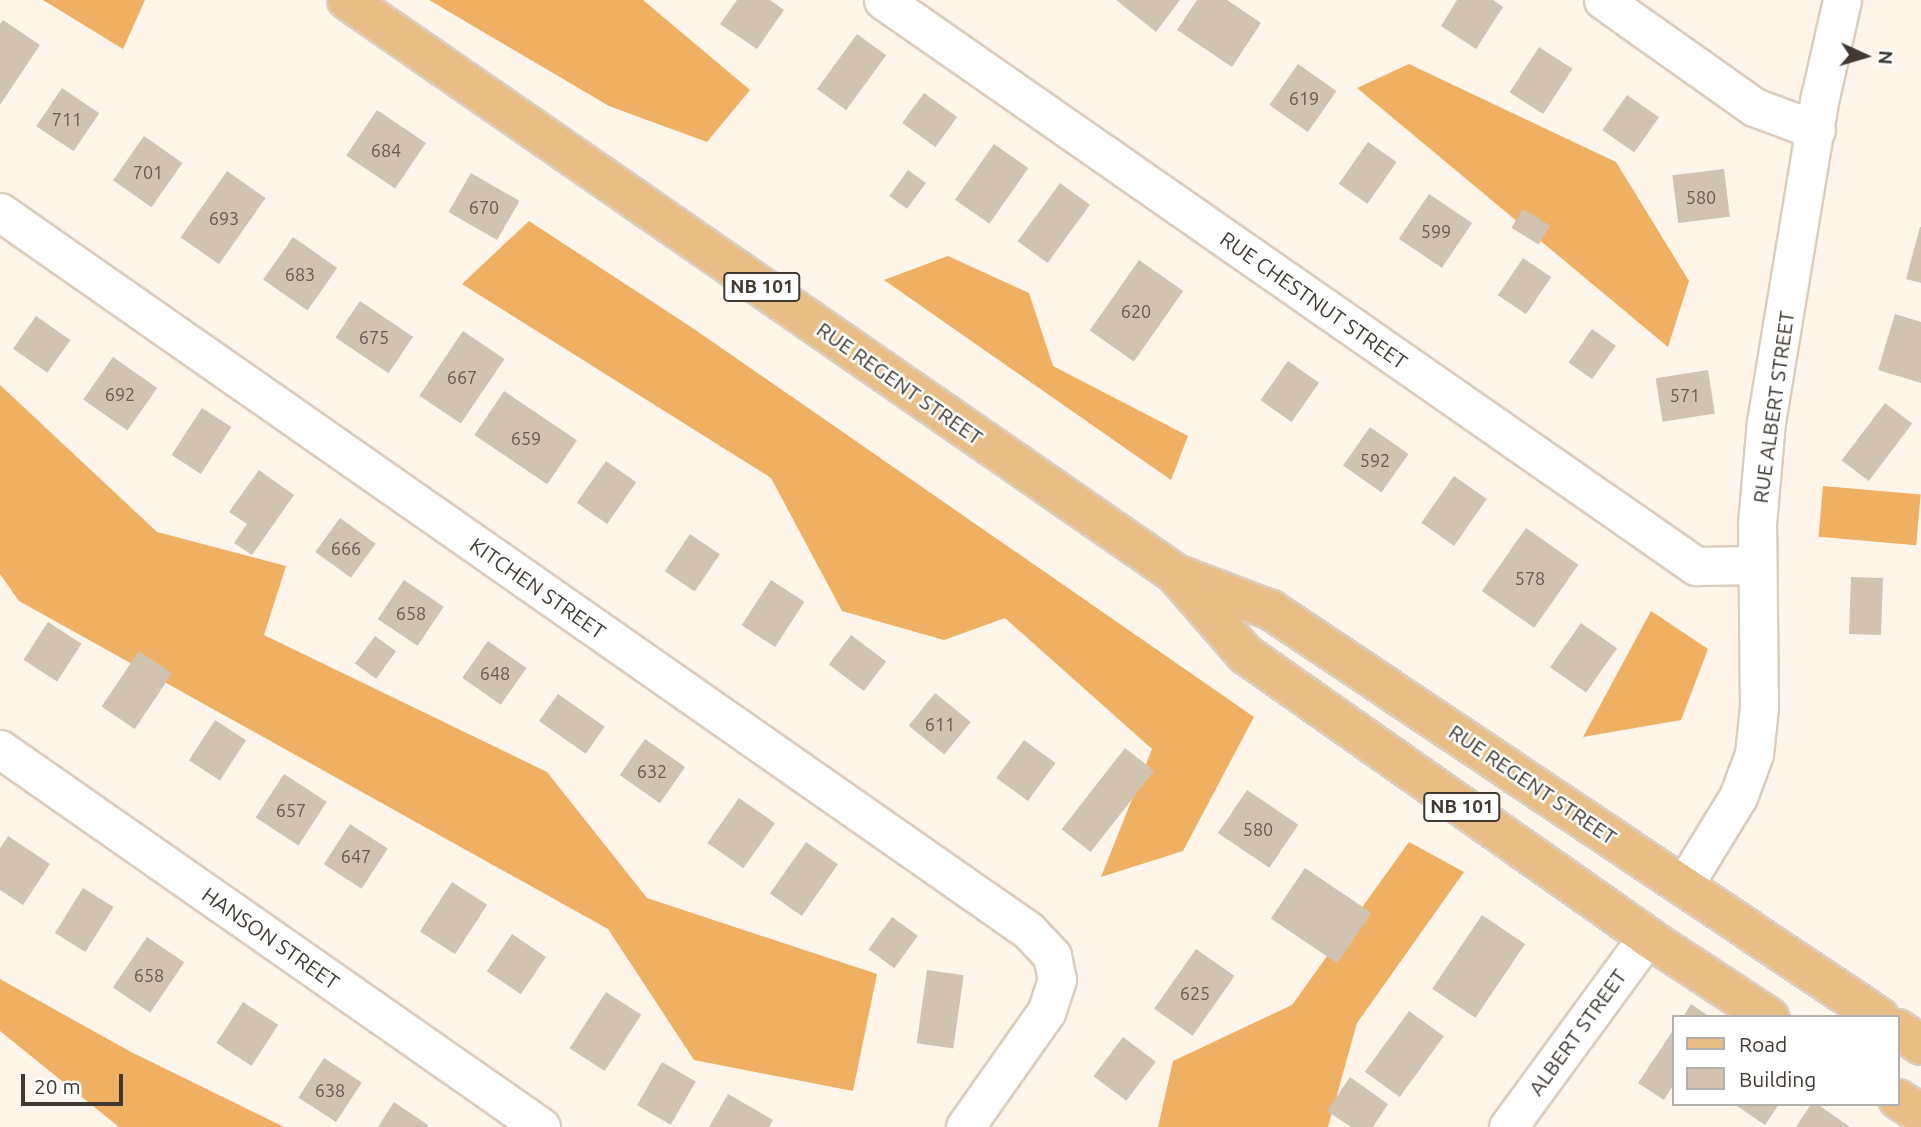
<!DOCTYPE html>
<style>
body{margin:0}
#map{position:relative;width:1921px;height:1127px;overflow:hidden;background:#fff5ea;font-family:Ubuntu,sans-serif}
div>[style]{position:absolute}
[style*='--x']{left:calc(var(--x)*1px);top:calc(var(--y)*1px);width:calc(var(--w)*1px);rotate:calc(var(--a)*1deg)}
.forest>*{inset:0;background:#f0b064;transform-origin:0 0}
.building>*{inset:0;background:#d2c2b0;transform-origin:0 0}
.roads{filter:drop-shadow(2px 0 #dcccbb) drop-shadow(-2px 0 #dcccbb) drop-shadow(0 2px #dcccbb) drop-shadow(0 -2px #dcccbb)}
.minor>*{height:37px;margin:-18.5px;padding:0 18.5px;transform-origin:18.5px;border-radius:18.5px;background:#fff}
.primary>*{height:38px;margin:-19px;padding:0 19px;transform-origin:19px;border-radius:19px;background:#e8be86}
span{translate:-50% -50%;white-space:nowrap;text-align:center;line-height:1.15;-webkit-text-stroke:5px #fff;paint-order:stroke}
.number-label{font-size:18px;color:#645b52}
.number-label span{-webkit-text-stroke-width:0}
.shield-label span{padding:2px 5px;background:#fff;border:2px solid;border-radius:5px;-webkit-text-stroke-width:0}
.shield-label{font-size:19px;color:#3f3932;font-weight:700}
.street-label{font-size:21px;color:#3f3932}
.legend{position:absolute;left:1672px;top:1015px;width:228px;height:91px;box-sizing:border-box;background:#fff;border:2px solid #b2b0ad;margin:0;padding:9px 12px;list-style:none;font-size:21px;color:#3f3932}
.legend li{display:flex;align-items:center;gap:14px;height:35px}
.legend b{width:35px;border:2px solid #b2b0ad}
.north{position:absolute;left:1830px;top:21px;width:70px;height:70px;-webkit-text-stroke:5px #fff;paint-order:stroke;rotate:94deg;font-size:19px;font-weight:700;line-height:28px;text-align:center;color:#3f3932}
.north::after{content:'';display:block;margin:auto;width:24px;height:32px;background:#3f3932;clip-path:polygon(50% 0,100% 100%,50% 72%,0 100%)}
.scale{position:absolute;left:21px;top:1074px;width:102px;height:32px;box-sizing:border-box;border:4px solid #3f3932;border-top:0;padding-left:9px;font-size:21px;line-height:24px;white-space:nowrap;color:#3f3932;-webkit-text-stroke:5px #fff;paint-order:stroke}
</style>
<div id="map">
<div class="forest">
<i style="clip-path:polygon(43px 0,145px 0,123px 49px)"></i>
<i style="clip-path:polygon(429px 0,643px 0,750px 90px,707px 142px,609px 106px)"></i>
<i style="clip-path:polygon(1409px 64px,1616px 162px,1689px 281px,1668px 347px,1357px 88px)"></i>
<i style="clip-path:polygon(529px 221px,694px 329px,1254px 717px,1183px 851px,1101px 877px,1152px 749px,1005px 618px,944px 640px,842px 611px,771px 478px,462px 284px)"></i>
<i style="clip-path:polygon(948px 256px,1029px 293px,1053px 366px,1188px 436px,1171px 480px,884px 280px)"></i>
<i style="clip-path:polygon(0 385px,157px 532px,286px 566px,264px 635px,547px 772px,647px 898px,877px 974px,853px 1091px,694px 1060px,608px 929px,19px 601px,0 574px)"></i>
<i style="left:1823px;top:486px;width:98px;height:51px;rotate:5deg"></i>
<i style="clip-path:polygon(1651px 611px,1708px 649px,1681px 720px,1583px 737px)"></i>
<i style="clip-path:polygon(1409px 842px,1464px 872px,1357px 1023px,1328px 1127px,1158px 1127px,1173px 1061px,1292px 1005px)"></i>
<i style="clip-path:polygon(0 979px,131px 1052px,284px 1127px,119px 1127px,0 1031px)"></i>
</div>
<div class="building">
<i style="clip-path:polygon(737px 0,770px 0,784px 10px,757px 49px,720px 24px)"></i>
<i style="clip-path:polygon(1116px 0,1180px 0,1156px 32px)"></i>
<i style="clip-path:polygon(1197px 0,1227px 0,1261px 23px,1232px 67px,1177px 30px)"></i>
<i style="clip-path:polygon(1457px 0,1493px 0,1503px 7px,1476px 49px,1441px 26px)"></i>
<i style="clip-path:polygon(3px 20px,40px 45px,0 105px,0 24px)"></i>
<i style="left:857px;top:34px;width:36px;height:68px;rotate:36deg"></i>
<i style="left:1539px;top:47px;width:40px;height:54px;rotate:33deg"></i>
<i style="left:1298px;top:64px;width:47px;height:50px;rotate:35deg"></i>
<i style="left:62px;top:88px;width:45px;height:46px;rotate:34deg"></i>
<i style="left:924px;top:93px;width:41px;height:37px;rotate:36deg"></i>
<i style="left:1627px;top:95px;width:39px;height:43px;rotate:35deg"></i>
<i style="left:377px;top:110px;width:59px;height:55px;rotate:34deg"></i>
<i style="left:144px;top:136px;width:47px;height:54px;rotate:35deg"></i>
<i style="left:1368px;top:142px;width:35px;height:51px;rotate:35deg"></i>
<i style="left:994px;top:144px;width:42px;height:68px;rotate:35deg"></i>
<i style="left:1724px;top:169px;width:48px;height:52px;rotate:83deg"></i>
<i style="left:908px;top:170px;width:22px;height:32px;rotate:36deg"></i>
<i style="left:227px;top:171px;width:47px;height:81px;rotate:35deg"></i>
<i style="left:471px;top:173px;width:56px;height:45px;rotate:30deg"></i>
<i style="left:1060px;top:183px;width:37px;height:72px;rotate:36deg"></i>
<i style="left:1429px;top:194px;width:52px;height:54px;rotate:34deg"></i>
<i style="left:1523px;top:209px;width:32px;height:22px;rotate:32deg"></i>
<i style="clip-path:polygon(1920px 227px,1921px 227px,1921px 283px,1906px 279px)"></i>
<i style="left:293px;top:237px;width:54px;height:52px;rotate:35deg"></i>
<i style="left:1523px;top:258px;width:34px;height:45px;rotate:34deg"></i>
<i style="left:1139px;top:260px;width:54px;height:86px;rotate:35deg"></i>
<i style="left:360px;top:301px;width:64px;height:44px;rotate:34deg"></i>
<i style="clip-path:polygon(1895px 314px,1921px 322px,1921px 383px,1878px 370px)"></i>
<i style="left:36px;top:316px;width:42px;height:40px;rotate:35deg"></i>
<i style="left:1592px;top:329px;width:29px;height:41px;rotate:35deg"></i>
<i style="left:463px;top:331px;width:50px;height:78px;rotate:34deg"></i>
<i style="left:113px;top:357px;width:54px;height:52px;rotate:35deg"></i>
<i style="left:1288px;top:361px;width:38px;height:48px;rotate:35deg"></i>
<i style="left:1708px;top:370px;width:44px;height:53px;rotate:81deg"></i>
<i style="left:504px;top:391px;width:88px;height:53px;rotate:34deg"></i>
<i style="left:1885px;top:403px;width:34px;height:72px;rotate:37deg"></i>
<i style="left:202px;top:408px;width:35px;height:56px;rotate:33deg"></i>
<i style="left:1370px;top:427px;width:47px;height:47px;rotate:35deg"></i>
<i style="left:606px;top:461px;width:37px;height:51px;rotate:35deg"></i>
<i style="clip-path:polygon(259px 470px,294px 495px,252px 555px,234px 543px,247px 524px,229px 512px)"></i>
<i style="left:1454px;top:476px;width:40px;height:57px;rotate:35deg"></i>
<i style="left:340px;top:518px;width:44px;height:42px;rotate:36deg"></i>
<i style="left:1526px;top:528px;width:64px;height:77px;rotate:35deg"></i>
<i style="left:690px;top:534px;width:36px;height:45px;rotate:34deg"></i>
<i style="left:1851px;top:577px;width:32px;height:57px;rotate:2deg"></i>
<i style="left:404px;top:580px;width:48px;height:47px;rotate:34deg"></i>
<i style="left:771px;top:580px;width:40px;height:54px;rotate:33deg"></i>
<i style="left:48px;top:622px;width:40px;height:45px;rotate:33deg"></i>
<i style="left:1581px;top:623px;width:44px;height:54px;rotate:35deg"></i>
<i style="left:851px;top:635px;width:44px;height:37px;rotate:37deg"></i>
<i style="left:375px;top:636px;width:26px;height:34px;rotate:36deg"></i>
<i style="left:488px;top:641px;width:47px;height:45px;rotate:35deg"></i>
<i style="left:139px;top:651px;width:40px;height:67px;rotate:34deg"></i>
<i style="left:935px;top:693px;width:46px;height:42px;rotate:39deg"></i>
<i style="left:558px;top:694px;width:57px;height:33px;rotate:35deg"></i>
<i style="left:215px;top:720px;width:37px;height:48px;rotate:33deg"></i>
<i style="left:645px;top:739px;width:49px;height:44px;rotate:35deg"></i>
<i style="left:1024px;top:740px;width:39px;height:47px;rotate:36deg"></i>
<i style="left:1125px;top:748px;width:37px;height:103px;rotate:38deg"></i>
<i style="left:284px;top:774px;width:51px;height:52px;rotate:33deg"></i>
<i style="left:1247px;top:790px;width:62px;height:52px;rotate:34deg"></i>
<i style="left:739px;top:798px;width:44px;height:55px;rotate:35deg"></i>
<i style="left:350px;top:824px;width:45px;height:48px;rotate:33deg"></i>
<i style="clip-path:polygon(8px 836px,50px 864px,23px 905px,0 890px,0 848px)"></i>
<i style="left:806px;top:842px;width:39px;height:63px;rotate:35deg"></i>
<i style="left:1305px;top:868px;width:80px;height:61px;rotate:34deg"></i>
<i style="left:452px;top:882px;width:42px;height:59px;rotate:33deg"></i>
<i style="left:83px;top:888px;width:36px;height:53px;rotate:32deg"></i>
<i style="left:1482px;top:915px;width:52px;height:89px;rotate:34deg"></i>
<i style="left:892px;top:917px;width:32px;height:40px;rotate:36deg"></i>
<i style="left:512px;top:934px;width:41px;height:45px;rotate:34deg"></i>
<i style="left:147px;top:937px;width:45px;height:61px;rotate:34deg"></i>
<i style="left:1196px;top:949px;width:47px;height:73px;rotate:35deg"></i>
<i style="left:927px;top:970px;width:37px;height:74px;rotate:8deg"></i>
<i style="left:606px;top:992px;width:42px;height:67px;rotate:33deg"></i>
<i style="left:243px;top:1002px;width:42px;height:49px;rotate:33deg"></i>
<i style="clip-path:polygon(1691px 1004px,1710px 1017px,1683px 1017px)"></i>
<i style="left:1409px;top:1011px;width:43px;height:75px;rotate:36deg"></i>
<i style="clip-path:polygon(1674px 1029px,1674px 1084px,1664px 1100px,1638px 1083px)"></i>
<i style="left:1123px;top:1037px;width:41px;height:49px;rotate:37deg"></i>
<i style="left:324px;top:1058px;width:45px;height:47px;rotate:33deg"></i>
<i style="left:662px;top:1062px;width:39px;height:50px;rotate:30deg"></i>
<i style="clip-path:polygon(1350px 1077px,1388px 1104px,1373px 1127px,1351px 1127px,1327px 1111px)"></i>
<i style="clip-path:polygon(728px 1094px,773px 1120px,769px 1127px,709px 1127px)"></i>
<i style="clip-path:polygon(394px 1102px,428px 1125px,427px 1127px,378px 1127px)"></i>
<i style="clip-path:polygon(1734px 1104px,1779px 1104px,1765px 1125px)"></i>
<i style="clip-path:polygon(1811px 1104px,1817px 1104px,1850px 1127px,1796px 1127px)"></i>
</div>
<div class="roads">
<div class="minor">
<i style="--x:883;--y:0;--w:991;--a:34.85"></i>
<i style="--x:1696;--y:566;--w:61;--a:-0.9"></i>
<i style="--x:1603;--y:0;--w:185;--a:35.3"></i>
<i style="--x:1754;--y:107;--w:66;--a:20.4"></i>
<i style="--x:0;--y:212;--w:1255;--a:34.94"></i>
<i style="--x:1029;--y:931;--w:34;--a:47"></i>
<i style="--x:1052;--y:956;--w:24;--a:78"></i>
<i style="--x:1057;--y:979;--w:35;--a:108"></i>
<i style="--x:1046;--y:1012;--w:141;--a:125.2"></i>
<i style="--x:0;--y:749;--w:660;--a:34.94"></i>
<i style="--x:1684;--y:885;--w:103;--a:-58.5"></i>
<i style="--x:1738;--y:797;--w:46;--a:-69.6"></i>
<i style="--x:1754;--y:754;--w:47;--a:-83.9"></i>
<i style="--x:1759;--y:707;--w:183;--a:-90.6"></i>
<i style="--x:1757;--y:524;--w:102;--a:-85"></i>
<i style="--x:1766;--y:422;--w:329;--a:-80.6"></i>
<i style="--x:1820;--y:97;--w:99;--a:-77.2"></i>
<i style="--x:1508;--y:1127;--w:235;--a:-53.8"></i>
</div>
<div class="primary">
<i style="--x:347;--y:0;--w:1008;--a:34.7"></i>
<i style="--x:1176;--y:574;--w:102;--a:20.8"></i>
<i style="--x:1271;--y:610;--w:732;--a:33.8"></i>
<i style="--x:1179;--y:578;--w:101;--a:49"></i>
<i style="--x:1245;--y:654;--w:492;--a:35.1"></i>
<i style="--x:1647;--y:937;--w:146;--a:33.3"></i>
<i style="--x:1898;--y:1029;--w:28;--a:35"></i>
<i style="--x:1898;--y:1099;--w:27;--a:33"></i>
</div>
</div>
<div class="number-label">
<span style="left:1304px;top:98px">619</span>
<span style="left:67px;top:119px">711</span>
<span style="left:386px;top:150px">684</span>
<span style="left:148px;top:172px">701</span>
<span style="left:1701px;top:197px">580</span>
<span style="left:484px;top:207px">670</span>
<span style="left:224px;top:218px">693</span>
<span style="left:1436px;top:231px">599</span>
<span style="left:300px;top:274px">683</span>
<span style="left:1136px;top:311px">620</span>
<span style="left:374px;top:337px">675</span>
<span style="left:462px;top:377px">667</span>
<span style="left:120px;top:394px">692</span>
<span style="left:1685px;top:395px">571</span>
<span style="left:526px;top:438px">659</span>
<span style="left:1375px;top:460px">592</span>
<span style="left:346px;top:548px">666</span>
<span style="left:1530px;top:578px">578</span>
<span style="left:411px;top:613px">658</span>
<span style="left:495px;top:673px">648</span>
<span style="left:940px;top:724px">611</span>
<span style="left:652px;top:771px">632</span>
<span style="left:291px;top:810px">657</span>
<span style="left:1258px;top:829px">580</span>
<span style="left:356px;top:856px">647</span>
<span style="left:149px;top:975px">658</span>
<span style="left:1195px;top:993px">625</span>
<span style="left:330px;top:1090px">638</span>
</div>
<div class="shield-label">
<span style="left:762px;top:287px">NB 101</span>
<span style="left:1462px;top:807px">NB 101</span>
</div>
<div class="street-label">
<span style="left:1314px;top:300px;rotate:35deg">RUE CHESTNUT STREET</span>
<span style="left:900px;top:383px;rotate:35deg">RUE REGENT STREET</span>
<span style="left:1773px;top:407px;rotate:-82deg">RUE ALBERT STREET</span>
<span style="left:538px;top:588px;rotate:35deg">KITCHEN STREET</span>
<span style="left:1533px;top:784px;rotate:34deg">RUE REGENT STREET</span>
<span style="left:271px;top:938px;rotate:35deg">HANSON STREET</span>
<span style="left:1577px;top:1032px;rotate:-54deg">ALBERT STREET</span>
</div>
<ul class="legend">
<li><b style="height:9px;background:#e8be86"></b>Road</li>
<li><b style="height:19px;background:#d2c2b0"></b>Building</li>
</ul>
<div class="north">N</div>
<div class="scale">20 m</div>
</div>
